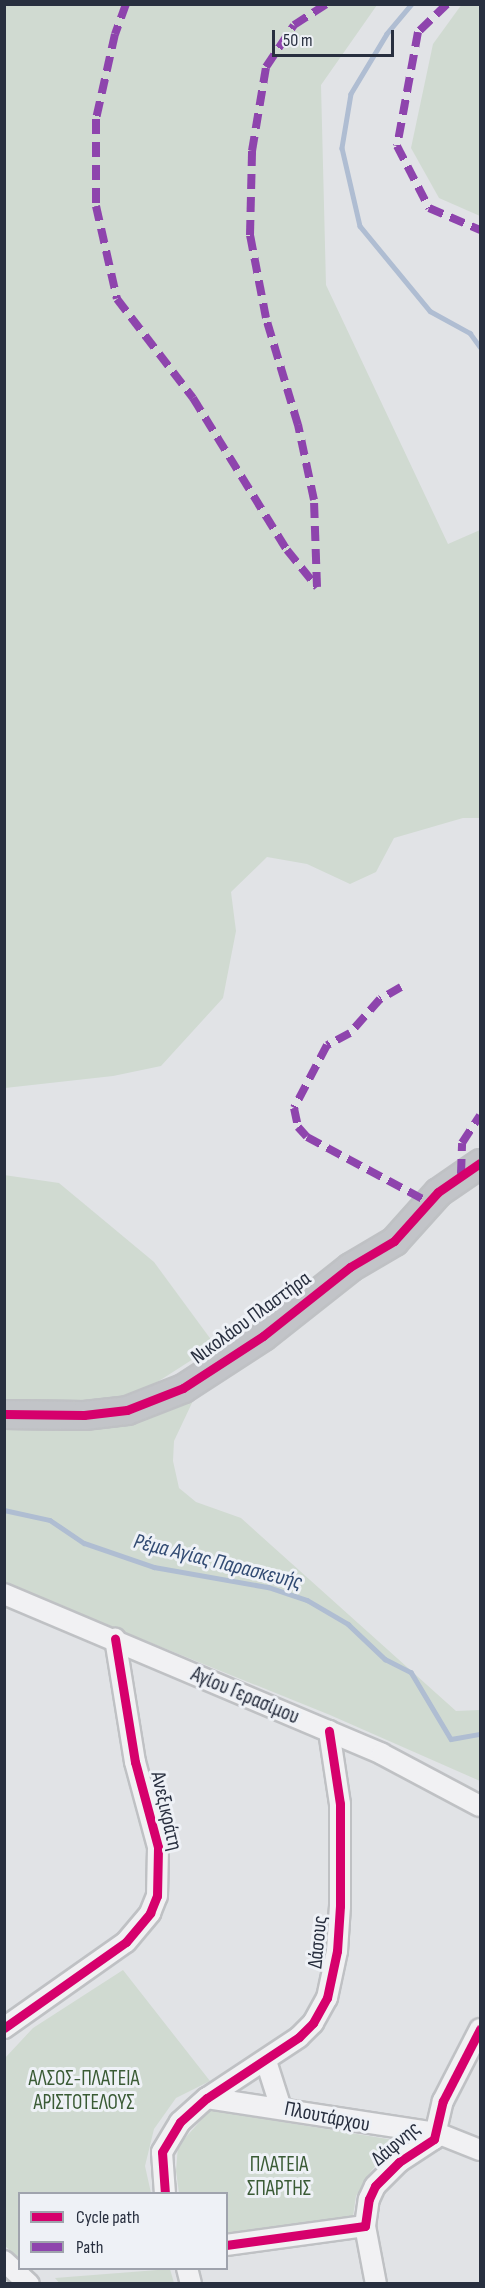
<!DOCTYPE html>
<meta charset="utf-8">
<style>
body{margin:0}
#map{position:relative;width:485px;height:2288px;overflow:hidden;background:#e1e3e6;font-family:"Sofia Sans Condensed",sans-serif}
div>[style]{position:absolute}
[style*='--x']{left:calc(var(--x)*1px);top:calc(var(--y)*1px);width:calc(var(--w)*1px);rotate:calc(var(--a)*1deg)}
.green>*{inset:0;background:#d0dad1}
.stream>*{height:4.5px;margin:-2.25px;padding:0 2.25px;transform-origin:2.25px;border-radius:2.25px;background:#afbdd2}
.roads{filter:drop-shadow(2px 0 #bfc1c4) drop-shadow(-2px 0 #bfc1c4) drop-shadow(0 2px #bfc1c4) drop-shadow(0 -2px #bfc1c4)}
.street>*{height:20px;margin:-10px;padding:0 10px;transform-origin:10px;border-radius:10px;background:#f1f1f3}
.secondary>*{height:27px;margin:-13.5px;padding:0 13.5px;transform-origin:13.5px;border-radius:13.5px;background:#c2c4c8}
.quiet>*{height:8px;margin-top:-4px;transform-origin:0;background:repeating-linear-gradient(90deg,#8e44ad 0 15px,transparent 0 23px)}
.cycleway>*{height:9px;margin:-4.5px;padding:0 4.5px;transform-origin:4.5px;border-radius:4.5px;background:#d6006c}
span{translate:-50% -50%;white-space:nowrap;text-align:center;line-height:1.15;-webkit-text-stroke:6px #eef1f6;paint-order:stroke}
.street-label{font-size:21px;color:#282f3f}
.park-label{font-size:21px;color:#3a5b35}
.water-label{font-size:22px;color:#324b73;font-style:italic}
.frame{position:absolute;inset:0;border:6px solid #282f3f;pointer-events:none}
.legend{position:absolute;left:18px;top:2192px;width:210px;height:78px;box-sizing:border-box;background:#eef1f6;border:2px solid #9fa3ad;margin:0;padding:8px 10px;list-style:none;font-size:18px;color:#282f3f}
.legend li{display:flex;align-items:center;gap:12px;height:30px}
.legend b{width:30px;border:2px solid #9fa3ad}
.scale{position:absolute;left:272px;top:30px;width:122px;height:27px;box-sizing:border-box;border:3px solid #282f3f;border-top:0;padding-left:8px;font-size:18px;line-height:21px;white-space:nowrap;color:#282f3f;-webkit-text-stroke:4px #eef1f6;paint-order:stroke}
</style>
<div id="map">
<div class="green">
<i style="clip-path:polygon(462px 4px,480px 5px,480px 216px,439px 198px,411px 148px,433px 44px)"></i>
<i style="clip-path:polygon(4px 5px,377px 5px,321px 85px,326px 285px,448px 544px,480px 530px,480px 818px,463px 818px,394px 838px,376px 872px,350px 884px,307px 864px,267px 857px,231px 892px,236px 931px,223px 998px,161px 1066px,113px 1076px,5px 1088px)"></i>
<i style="clip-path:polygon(4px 1175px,59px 1183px,154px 1262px,215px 1345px,148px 1388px,105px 1401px,5px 1401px)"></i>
<i style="clip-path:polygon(199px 1388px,174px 1441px,173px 1461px,179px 1488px,196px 1502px,241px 1518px,456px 1711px,480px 1710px,480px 1781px,330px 1715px,5px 1584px,4px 1421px)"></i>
<i style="clip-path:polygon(123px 1970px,210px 2081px,176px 2098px,154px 2129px,145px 2166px,151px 2193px,20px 2194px,19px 2258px,5px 2246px,5px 2058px,33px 2028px)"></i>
<i style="clip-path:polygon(210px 2110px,400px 2141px,371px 2171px,356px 2196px,352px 2223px,227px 2240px,226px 2194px,179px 2193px,176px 2171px,178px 2146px)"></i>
<i style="clip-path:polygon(170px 2269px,174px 2283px,60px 2284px,55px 2278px)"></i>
</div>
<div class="stream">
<i style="--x:412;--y:4;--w:39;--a:130"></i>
<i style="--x:387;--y:34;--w:70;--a:121"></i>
<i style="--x:351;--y:94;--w:55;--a:99.5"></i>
<i style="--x:342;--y:148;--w:80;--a:77"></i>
<i style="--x:360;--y:226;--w:110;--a:50.5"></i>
<i style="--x:430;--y:311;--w:46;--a:28.8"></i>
<i style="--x:470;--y:333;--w:17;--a:54"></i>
<i style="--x:4;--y:1510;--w:47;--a:12.3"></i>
<i style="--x:50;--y:1520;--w:41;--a:34.1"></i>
<i style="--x:84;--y:1543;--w:74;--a:18.9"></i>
<i style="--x:154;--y:1567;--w:116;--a:10"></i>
<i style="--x:268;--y:1587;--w:41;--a:18.4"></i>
<i style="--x:307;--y:1600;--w:48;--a:30.3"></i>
<i style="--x:348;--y:1624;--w:51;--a:43.4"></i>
<i style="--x:385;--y:1659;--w:29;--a:27"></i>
<i style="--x:411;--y:1672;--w:78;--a:59.2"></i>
<i style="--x:451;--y:1739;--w:29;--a:-10"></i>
</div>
<div class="roads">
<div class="street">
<i style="--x:4;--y:1594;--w:410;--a:22.9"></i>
<i style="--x:382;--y:1754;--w:111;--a:28"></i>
<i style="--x:4;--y:2028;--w:149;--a:-35.2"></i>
<i style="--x:126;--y:1942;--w:38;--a:-50"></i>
<i style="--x:150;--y:1913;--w:18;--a:-68"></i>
<i style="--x:157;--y:1896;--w:49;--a:-88.8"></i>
<i style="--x:158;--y:1847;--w:88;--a:-105.1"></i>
<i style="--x:135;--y:1762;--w:125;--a:-99.2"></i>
<i style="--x:266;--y:2061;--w:49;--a:72.3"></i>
<i style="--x:207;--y:2098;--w:233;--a:8.7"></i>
<i style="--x:437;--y:2133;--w:46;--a:21.6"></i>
<i style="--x:165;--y:2194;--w:42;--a:-94.1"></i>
<i style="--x:162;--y:2152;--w:35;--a:-59"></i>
<i style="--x:180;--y:2122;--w:36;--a:-42"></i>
<i style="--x:207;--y:2098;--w:110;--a:-33.5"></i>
<i style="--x:299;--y:2037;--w:20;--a:-45"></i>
<i style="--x:313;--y:2023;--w:29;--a:-61"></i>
<i style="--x:327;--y:1998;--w:48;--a:-78"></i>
<i style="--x:337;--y:1951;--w:45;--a:-86.2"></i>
<i style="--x:340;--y:1906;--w:102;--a:-90"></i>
<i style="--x:340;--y:1804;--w:74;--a:-98.6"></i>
<i style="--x:365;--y:2226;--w:59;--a:79.3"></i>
<i style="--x:226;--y:2245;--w:140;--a:-7.8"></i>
<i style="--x:365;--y:2226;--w:27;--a:-82"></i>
<i style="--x:369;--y:2199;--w:14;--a:-65"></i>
<i style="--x:375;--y:2186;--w:34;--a:-45"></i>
<i style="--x:399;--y:2162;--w:42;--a:-33.3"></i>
<i style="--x:434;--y:2139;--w:39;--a:-77"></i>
<i style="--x:443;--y:2101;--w:81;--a:-62.8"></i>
<i style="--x:4;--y:2261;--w:34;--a:43"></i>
<i style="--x:187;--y:2268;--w:16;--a:76"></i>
</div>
<div class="secondary">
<i style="--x:4;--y:1414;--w:80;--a:0.7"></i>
<i style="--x:84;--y:1415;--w:43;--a:-6.6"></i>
<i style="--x:127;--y:1410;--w:60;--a:-21.4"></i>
<i style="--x:183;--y:1388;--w:95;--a:-33"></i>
<i style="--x:263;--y:1336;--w:111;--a:-38.4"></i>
<i style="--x:350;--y:1267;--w:51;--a:-30.6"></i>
<i style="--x:394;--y:1241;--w:66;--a:-48.1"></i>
<i style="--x:438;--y:1192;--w:51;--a:-34.6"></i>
</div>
</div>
<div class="quiet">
<i style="--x:126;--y:4;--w:32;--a:110"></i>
<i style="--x:115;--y:34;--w:87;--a:102.6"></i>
<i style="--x:96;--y:119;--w:87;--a:90"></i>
<i style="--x:96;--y:206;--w:95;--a:77.3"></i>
<i style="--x:117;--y:299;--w:125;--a:52.5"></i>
<i style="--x:193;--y:398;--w:179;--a:58.3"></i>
<i style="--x:287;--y:550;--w:48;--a:51"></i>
<i style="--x:317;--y:587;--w:87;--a:-92"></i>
<i style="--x:314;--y:500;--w:77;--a:-102"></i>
<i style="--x:298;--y:425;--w:112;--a:-106.7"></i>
<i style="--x:266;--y:318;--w:85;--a:-100.9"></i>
<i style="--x:250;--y:235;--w:84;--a:-88.6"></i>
<i style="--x:252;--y:151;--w:85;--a:-80.5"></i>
<i style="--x:266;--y:67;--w:50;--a:-56.3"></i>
<i style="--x:294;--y:25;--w:38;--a:-33"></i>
<i style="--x:447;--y:4;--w:40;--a:136"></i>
<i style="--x:418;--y:32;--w:116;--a:100.4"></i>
<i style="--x:397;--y:146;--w:70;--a:62.7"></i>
<i style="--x:429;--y:208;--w:56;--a:23.3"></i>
<i style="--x:401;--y:987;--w:24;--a:150"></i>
<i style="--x:380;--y:999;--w:45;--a:131.4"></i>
<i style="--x:350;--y:1033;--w:26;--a:152"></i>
<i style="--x:327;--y:1045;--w:71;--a:117.6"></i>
<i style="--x:294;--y:1108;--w:19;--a:78"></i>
<i style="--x:298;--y:1127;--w:13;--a:48"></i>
<i style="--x:307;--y:1137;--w:137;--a:28.2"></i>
<i style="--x:461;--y:1174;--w:31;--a:-88"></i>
<i style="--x:462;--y:1143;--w:33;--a:-57"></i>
</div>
<div class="cycleway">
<i style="--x:4;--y:1414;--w:80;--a:0.7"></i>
<i style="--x:84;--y:1415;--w:43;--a:-6.6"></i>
<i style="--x:127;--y:1410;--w:60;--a:-21.4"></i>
<i style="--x:183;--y:1388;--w:95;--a:-33"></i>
<i style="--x:263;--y:1336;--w:111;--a:-38.4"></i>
<i style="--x:350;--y:1267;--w:51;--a:-30.6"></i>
<i style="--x:394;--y:1241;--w:66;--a:-48.1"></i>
<i style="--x:438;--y:1192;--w:51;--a:-34.6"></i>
<i style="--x:4;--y:2028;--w:149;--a:-35.2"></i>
<i style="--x:126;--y:1942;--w:38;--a:-50"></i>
<i style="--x:150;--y:1913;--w:18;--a:-68"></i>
<i style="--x:157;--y:1896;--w:49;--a:-88.8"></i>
<i style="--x:158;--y:1847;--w:88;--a:-105.1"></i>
<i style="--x:135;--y:1762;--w:125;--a:-99.2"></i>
<i style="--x:165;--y:2194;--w:42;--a:-94.1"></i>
<i style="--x:162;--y:2152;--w:35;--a:-59"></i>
<i style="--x:180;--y:2122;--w:36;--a:-42"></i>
<i style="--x:207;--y:2098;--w:110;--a:-33.5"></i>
<i style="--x:299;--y:2037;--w:20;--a:-45"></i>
<i style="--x:313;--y:2023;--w:29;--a:-61"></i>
<i style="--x:327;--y:1998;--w:48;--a:-78"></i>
<i style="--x:337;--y:1951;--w:45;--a:-86.2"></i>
<i style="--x:340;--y:1906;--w:102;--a:-90"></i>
<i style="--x:340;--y:1804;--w:74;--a:-98.6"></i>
<i style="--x:226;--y:2245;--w:140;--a:-7.8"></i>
<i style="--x:365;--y:2226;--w:27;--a:-82"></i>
<i style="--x:369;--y:2199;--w:14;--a:-65"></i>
<i style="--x:375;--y:2186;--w:34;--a:-45"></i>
<i style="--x:399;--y:2162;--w:42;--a:-33.3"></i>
<i style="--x:434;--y:2139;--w:39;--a:-77"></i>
<i style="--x:443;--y:2101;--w:81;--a:-62.8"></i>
</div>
<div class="street-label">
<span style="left:251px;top:1318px;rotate:-36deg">Νικολάου Πλαστήρα</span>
<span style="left:245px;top:1696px;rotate:23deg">Αγίου Γερασίμου</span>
<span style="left:166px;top:1811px;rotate:77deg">Ανεξικράτη</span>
<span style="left:318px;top:1942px;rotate:-84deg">Δάσους</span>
<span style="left:327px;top:2117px;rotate:11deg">Πλουτάρχου</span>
<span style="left:396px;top:2144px;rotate:-40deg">Δάφνης</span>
</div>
<div class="park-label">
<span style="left:84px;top:2091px">ΑΛΣΟΣ-ΠΛΑΤΕΙΑ<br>ΑΡΙΣΤΟΤΕΛΟΥΣ</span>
<span style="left:279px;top:2177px">ΠΛΑΤΕΙΑ<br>ΣΠΑΡΤΗΣ</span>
</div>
<div class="water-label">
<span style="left:218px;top:1562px;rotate:14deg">Ρέμα Αγίας Παρασκευής</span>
</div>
<div class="frame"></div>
<ul class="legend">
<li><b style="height:8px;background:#d6006c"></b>Cycle path</li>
<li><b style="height:8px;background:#8e44ad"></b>Path</li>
</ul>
<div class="scale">50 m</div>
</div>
